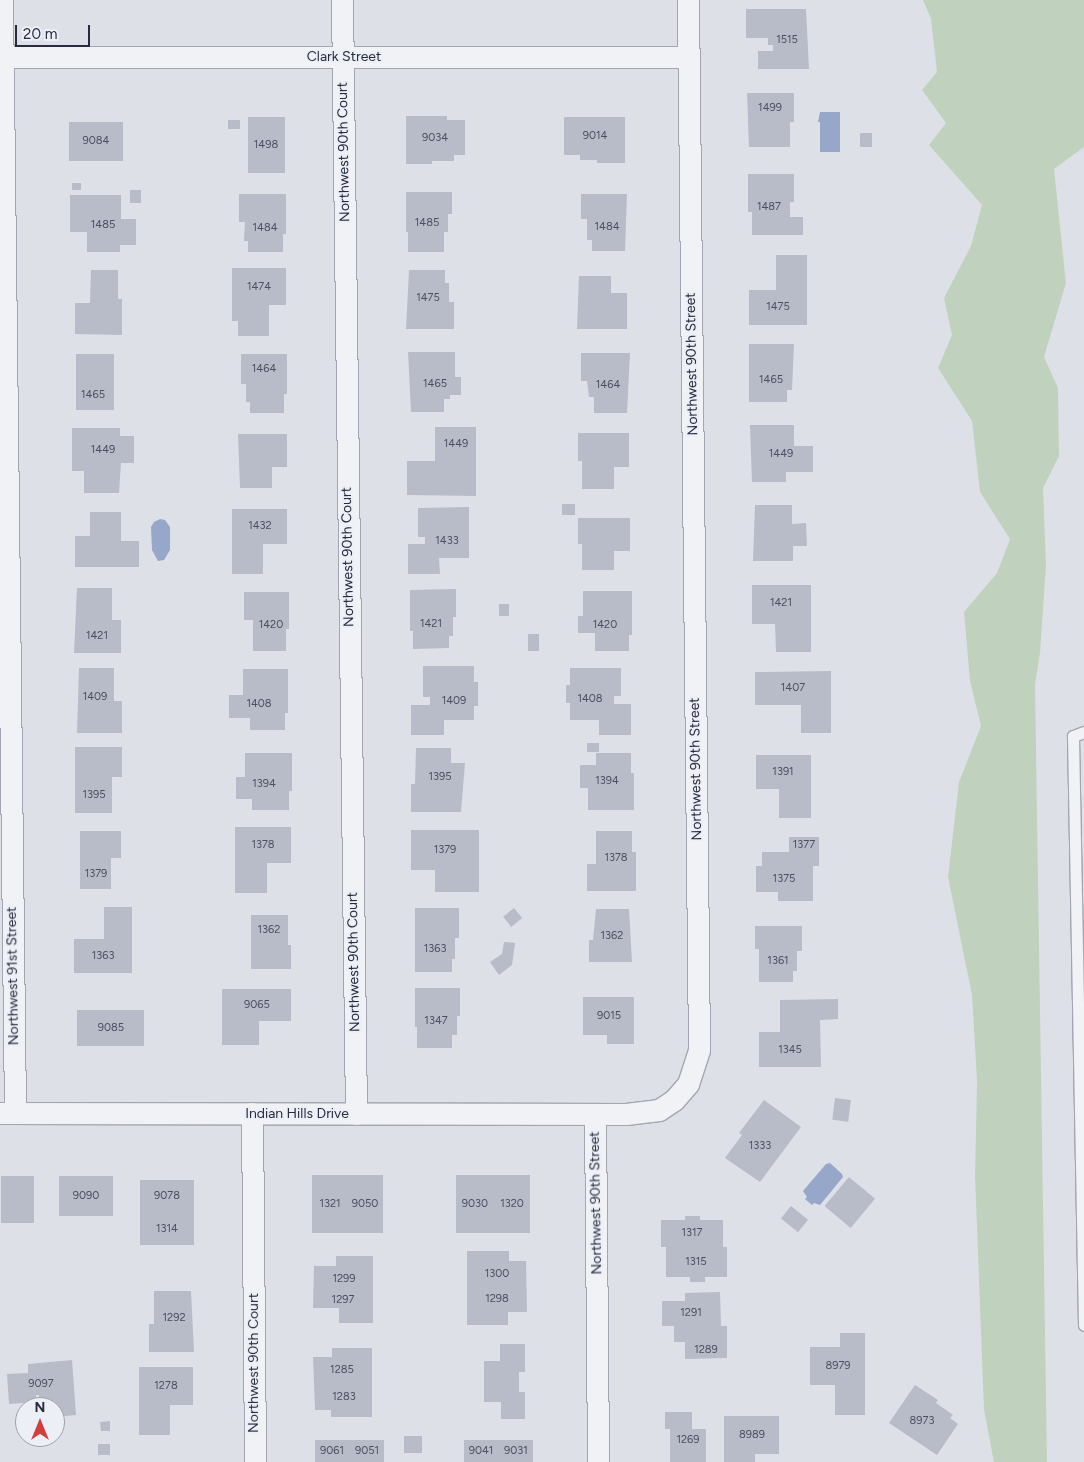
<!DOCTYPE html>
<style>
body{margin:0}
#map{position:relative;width:1084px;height:1462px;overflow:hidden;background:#dee0e8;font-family:Figtree,sans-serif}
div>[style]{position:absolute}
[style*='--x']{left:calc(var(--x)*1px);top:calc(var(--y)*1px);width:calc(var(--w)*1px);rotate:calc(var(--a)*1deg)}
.green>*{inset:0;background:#c0d2be}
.water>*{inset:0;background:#97a7ca}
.building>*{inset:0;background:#b8bbc8;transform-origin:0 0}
.roads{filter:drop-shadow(1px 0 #a3a6b2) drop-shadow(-1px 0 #a3a6b2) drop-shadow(0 1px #a3a6b2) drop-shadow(0 -1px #a3a6b2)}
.service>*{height:11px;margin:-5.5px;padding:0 5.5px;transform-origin:5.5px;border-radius:5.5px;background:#f1f2f6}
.minor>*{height:21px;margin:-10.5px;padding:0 10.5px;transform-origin:10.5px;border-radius:10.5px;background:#f1f2f6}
span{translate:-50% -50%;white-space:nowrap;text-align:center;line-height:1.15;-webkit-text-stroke:4px #edeff6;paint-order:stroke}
.number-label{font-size:11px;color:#4a4f61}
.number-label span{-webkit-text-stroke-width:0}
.street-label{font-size:14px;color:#262b3f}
.north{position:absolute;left:15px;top:1397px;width:50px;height:50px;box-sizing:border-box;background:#edeff6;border:1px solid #9da1ad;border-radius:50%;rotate:0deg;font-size:14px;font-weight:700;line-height:20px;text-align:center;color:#262b3f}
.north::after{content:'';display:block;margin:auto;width:18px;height:22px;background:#d33e3d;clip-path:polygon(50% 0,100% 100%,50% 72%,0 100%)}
.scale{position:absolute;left:15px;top:25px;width:75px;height:22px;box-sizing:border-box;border:2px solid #262b3f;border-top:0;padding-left:6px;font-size:15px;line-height:18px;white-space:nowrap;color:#262b3f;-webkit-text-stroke:4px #edeff6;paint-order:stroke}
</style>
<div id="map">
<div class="green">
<i style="clip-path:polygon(923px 0,1084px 0,1084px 147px,1054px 169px,1066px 283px,1044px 357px,1058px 388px,1059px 456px,1043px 488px,1046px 565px,1040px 653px,1035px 685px,1047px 1462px,994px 1462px,984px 1410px,975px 1176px,977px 1081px,972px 995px,948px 877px,959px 782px,981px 726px,970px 681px,964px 612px,997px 573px,1010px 539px,980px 492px,972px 421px,938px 368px,952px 335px,944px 298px,971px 246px,982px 205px,929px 145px,946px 123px,922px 90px,937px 72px,931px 19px)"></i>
</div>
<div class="water">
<i style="clip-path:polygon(820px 112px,840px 112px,840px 152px,820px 152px,820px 122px,818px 122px)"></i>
<i style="clip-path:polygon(160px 519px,165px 520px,170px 527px,170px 550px,164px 560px,158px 561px,152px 550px,151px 527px,154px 522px)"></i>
<i style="clip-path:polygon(830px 1163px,842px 1174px,843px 1177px,820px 1205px,814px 1203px,812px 1205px,805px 1199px,807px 1197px,803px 1191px,826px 1164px)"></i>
</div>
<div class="building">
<i style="clip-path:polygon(746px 9px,806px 9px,809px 69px,758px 69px,758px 51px,773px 51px,773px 45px,768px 45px,768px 38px,746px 38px)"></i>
<i style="clip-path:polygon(747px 93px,794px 93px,794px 122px,790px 122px,790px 147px,749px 147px)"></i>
<i style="clip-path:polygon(406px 116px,447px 116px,447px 120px,465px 120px,465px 155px,454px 155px,454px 161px,432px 161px,432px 164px,406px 164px)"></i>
<i style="left:248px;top:117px;width:37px;height:56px"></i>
<i style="clip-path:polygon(564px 117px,625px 117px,625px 163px,597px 163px,597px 160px,580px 160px,580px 155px,564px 155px)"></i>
<i style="left:228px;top:120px;width:12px;height:9px"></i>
<i style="left:69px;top:122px;width:54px;height:39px"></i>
<i style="left:860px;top:133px;width:12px;height:14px"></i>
<i style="clip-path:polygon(748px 174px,794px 174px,794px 202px,790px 202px,790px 217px,803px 217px,803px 235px,752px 235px,752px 212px,748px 212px)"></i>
<i style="left:72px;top:183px;width:9px;height:7px"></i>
<i style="left:130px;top:190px;width:11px;height:13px"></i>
<i style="clip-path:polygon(406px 192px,452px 192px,452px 214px,448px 214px,448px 232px,444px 232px,444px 252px,408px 252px,408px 232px,406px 232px)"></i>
<i style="clip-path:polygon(239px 194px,286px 194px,286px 234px,283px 234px,283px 252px,248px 252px,248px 241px,244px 241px,245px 222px,239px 222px)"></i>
<i style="clip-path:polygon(581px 194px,627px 194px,625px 251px,592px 251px,592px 240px,587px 240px,587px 219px,581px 219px)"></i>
<i style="clip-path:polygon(70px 195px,121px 195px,121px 219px,136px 219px,136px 245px,120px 245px,120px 252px,87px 252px,87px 232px,70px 232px)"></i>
<i style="clip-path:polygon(776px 255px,807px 255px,807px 325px,749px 325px,749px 290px,776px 290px)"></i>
<i style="clip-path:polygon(232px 268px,286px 268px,286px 305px,269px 305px,269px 336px,238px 336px,238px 321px,232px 321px)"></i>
<i style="clip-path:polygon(91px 270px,118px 270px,118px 299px,122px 299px,122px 335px,75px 334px,75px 303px,90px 303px)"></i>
<i style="clip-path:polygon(409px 270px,445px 270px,445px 283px,449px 283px,449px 302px,454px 302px,454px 329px,406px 329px)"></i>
<i style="clip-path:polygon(579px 276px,611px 276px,611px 293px,627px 293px,627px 329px,577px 329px)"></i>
<i style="clip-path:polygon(749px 344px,794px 344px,792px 390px,787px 390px,787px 402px,749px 402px)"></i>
<i style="clip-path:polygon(408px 352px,455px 352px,455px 377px,461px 377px,461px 395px,450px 395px,450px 399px,444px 399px,444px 412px,411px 412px)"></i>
<i style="clip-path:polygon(581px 353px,630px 353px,627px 413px,594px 413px,594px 397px,589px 397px,587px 381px,581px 381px)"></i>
<i style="left:76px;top:354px;width:38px;height:56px"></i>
<i style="clip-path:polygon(241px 354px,287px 354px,287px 394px,284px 394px,284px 413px,250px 413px,250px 402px,246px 402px,246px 384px,241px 384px)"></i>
<i style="clip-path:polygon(750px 425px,794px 425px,794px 446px,813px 446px,813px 472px,786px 472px,786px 482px,752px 482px)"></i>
<i style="clip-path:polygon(435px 427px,476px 427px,476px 496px,407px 495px,407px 461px,435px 461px)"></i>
<i style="clip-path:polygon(72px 428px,120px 428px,120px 436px,134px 436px,134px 463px,121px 463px,119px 493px,84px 493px,84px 471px,72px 471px)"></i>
<i style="clip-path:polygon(578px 433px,629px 433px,629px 467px,614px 467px,614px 489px,582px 489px,582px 461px,578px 461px)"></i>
<i style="clip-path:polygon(238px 434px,287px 434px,287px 467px,272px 467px,272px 488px,240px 488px)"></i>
<i style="left:562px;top:504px;width:13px;height:11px"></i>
<i style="clip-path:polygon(755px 505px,792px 505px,792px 524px,806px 523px,807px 546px,793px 546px,793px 561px,753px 561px)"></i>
<i style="clip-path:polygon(469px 507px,469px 558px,439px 558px,440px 574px,408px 574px,408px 544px,425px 544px,425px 537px,418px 537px,418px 508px)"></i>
<i style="clip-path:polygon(232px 509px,287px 509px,287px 544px,263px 544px,263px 574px,232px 574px)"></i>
<i style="clip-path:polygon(90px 512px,121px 512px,121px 541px,139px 541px,139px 567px,75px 567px,75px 536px,90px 536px)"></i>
<i style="clip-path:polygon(578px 518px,630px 518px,630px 551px,614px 551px,614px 570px,582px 570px,582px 544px,578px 544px)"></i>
<i style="clip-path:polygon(752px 585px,811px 585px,811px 652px,776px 652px,775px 624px,752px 624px)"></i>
<i style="clip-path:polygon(77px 588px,112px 588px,112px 620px,121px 620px,121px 653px,74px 653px)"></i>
<i style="clip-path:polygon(456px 589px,456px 617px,453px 617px,453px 636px,449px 636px,449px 648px,413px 649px,413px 631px,410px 631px,410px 590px)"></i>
<i style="clip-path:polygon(583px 591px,632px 591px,632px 635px,629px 635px,629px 651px,595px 651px,595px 633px,578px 633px,578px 616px,583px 616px)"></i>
<i style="clip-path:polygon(244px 592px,289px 592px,289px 629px,286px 629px,286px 651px,253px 651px,253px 620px,244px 620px)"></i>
<i style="left:499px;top:604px;width:10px;height:12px"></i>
<i style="left:528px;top:634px;width:11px;height:17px"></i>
<i style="clip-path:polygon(423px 666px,474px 666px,474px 682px,478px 682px,478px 706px,474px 706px,474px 720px,444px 720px,444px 735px,411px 735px,411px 705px,430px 705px,430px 697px,423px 697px)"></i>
<i style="clip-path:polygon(79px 668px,114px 668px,114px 701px,122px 701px,122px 733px,77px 733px)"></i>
<i style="clip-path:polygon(570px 668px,621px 668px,621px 696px,614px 696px,614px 704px,631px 704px,631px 735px,599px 735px,599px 720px,570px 720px,570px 703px,566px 703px,566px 685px,570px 685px)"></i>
<i style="clip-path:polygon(243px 669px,288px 669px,288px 713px,285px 713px,285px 730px,250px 730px,250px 718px,229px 718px,229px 695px,243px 695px)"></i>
<i style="clip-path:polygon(831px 671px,831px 733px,801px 733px,801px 705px,755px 705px,755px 672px)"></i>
<i style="left:587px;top:743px;width:12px;height:9px"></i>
<i style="clip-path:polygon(75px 747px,122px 747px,122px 777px,112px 777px,112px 813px,75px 813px)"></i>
<i style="clip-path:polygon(416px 748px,451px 748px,451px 763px,465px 763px,461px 812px,411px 812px,411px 784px,415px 784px)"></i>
<i style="clip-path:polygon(245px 753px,292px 753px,292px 791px,289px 791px,289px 810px,252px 810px,252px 799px,236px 799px,236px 777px,245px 777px)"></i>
<i style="clip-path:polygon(596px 753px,631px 753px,631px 773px,634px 773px,634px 810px,588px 810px,588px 788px,580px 788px,580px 765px,596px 765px)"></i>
<i style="clip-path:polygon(756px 755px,811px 755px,811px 818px,779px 818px,779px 789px,756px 789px)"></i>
<i style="clip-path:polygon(235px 827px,291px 827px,291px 863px,267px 863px,267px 893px,235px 893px)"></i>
<i style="clip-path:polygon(411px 830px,479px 830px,479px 892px,435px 892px,435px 870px,411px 870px)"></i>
<i style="clip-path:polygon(80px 831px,121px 831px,121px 858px,111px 858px,111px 889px,80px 889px)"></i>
<i style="clip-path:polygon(596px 831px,632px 831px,632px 852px,636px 852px,636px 891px,587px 891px,587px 864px,596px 864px)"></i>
<i style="clip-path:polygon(789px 837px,819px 837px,819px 866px,813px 866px,813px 901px,778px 901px,778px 892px,756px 892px,756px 866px,762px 866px,762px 852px,789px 852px)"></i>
<i style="clip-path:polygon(104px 907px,132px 907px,132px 973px,74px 973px,74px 939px,104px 939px)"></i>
<i style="clip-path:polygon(415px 908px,459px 908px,459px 938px,455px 938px,455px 959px,452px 959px,452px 972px,415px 972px)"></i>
<i style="left:514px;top:908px;width:13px;height:14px;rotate:51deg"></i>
<i style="clip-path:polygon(596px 909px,629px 909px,632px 962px,589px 962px,589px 940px,593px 940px)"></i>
<i style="clip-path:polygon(251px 915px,288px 915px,288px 945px,291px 945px,291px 969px,251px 969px)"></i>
<i style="clip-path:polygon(755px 926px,802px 926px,802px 951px,797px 951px,797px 971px,793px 971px,793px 982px,759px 982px,759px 949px,755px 949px)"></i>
<i style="clip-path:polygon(504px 942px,515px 943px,512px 965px,499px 975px,490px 962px,502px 954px)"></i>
<i style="clip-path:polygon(415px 988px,460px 988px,460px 1016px,457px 1016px,457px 1035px,452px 1035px,452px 1048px,417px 1048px,417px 1027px,415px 1027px)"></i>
<i style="clip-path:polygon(222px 989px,291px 989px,291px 1021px,259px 1021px,259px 1045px,222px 1045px)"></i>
<i style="clip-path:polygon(583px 997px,634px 997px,634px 1044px,607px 1044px,607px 1035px,583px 1035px)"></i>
<i style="clip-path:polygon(838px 999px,838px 1019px,820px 1020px,821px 1067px,759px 1067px,759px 1032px,780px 1032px,780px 1000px)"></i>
<i style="left:77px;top:1010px;width:67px;height:36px"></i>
<i style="left:835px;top:1098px;width:16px;height:22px;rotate:7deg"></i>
<i style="clip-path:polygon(764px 1100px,801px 1127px,760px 1182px,725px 1158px,742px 1135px,739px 1133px)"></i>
<i style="left:312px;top:1175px;width:71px;height:58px"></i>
<i style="left:456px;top:1175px;width:74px;height:58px"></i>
<i style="left:1px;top:1176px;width:33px;height:47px"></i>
<i style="left:59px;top:1176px;width:54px;height:40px"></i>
<i style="left:849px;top:1177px;width:34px;height:38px;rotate:40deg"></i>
<i style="left:140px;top:1180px;width:54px;height:65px"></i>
<i style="left:791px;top:1206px;width:22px;height:16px;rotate:39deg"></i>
<i style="clip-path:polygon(685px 1216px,700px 1216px,700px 1220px,723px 1220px,723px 1247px,727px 1247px,727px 1277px,705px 1277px,705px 1282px,690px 1282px,690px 1277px,666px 1277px,666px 1247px,661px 1247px,661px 1220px,685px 1220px)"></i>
<i style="clip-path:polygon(467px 1251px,509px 1251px,509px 1261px,526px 1261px,527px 1312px,508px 1312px,508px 1325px,467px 1325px)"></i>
<i style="clip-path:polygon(336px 1256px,373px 1256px,373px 1323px,339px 1323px,339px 1308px,313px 1308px,314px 1266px,336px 1266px)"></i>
<i style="clip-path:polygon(154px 1291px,191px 1291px,194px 1352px,149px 1352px,149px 1324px,154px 1324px)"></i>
<i style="clip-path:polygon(720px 1292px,721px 1326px,727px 1326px,727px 1358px,685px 1359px,685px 1342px,674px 1342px,674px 1326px,662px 1326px,662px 1301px,685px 1301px,685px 1293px)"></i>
<i style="clip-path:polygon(840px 1333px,865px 1333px,865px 1415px,835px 1415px,835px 1385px,810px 1385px,810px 1347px,840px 1347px)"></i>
<i style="clip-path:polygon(500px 1344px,525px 1344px,525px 1372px,519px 1372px,519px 1392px,525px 1392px,525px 1419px,501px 1419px,501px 1402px,484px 1402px,484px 1361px,500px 1361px)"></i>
<i style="clip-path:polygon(332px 1348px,372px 1348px,372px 1417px,331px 1417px,331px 1410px,315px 1410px,313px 1357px,332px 1357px)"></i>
<i style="clip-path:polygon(72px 1360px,76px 1415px,55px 1417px,55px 1407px,40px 1407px,39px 1395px,36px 1395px,36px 1402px,9px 1404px,7px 1374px,28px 1373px,28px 1364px)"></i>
<i style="clip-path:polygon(139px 1367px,193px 1367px,193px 1405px,170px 1405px,170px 1435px,139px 1435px)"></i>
<i style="clip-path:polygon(915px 1385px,938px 1400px,936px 1403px,953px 1415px,950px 1418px,958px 1424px,937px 1455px,889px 1423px)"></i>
<i style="clip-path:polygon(665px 1412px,692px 1412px,692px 1429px,706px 1429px,706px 1462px,670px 1462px,670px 1429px,665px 1429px)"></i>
<i style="clip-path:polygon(724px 1416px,779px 1416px,779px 1454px,755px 1454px,755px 1462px,724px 1462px)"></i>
<i style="clip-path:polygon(110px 1421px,110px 1431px,101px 1431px,100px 1422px)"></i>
<i style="left:404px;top:1436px;width:18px;height:17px"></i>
<i style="left:315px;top:1440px;width:69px;height:22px"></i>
<i style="left:464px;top:1440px;width:69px;height:22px"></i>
<i style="left:98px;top:1444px;width:12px;height:11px"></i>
</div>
<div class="roads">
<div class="service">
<i style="--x:1084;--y:732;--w:12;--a:160"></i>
<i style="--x:1073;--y:736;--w:589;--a:88.93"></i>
</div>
<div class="minor">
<i style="--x:2;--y:0;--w:1113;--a:89.33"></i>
<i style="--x:342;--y:0;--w:1114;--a:89.28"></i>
<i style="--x:0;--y:57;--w:689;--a:0"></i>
<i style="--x:0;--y:1113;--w:626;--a:0.09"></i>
<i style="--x:626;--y:1114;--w:33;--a:-7"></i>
<i style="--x:659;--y:1110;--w:18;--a:-34"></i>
<i style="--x:674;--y:1100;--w:21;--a:-49"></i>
<i style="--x:688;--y:1084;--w:36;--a:-72"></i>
<i style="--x:699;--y:1050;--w:1050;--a:-90.6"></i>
<i style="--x:252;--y:1113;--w:349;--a:89.5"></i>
<i style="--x:595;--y:1114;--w:348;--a:89.5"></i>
</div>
</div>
<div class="number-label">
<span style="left:787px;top:40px">1515</span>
<span style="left:770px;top:108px">1499</span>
<span style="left:595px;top:136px">9014</span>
<span style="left:435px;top:138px">9034</span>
<span style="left:96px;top:141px">9084</span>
<span style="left:266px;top:145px">1498</span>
<span style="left:769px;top:207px">1487</span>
<span style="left:427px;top:223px">1485</span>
<span style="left:103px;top:225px">1485</span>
<span style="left:607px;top:227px">1484</span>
<span style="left:265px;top:228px">1484</span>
<span style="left:259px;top:287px">1474</span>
<span style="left:428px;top:298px">1475</span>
<span style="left:778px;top:307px">1475</span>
<span style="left:264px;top:369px">1464</span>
<span style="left:771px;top:380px">1465</span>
<span style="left:435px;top:384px">1465</span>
<span style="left:608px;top:385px">1464</span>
<span style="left:93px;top:395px">1465</span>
<span style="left:456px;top:444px">1449</span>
<span style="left:103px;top:450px">1449</span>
<span style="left:781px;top:454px">1449</span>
<span style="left:260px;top:526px">1432</span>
<span style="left:447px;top:541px">1433</span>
<span style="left:781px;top:603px">1421</span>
<span style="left:431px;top:624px">1421</span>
<span style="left:271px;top:625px">1420</span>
<span style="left:605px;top:625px">1420</span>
<span style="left:97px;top:636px">1421</span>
<span style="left:793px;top:688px">1407</span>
<span style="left:95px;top:697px">1409</span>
<span style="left:590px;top:699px">1408</span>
<span style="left:454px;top:701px">1409</span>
<span style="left:259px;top:704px">1408</span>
<span style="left:783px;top:772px">1391</span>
<span style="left:440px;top:777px">1395</span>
<span style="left:607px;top:781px">1394</span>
<span style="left:264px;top:784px">1394</span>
<span style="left:94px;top:795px">1395</span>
<span style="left:263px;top:845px">1378</span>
<span style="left:804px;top:845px">1377</span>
<span style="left:445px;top:850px">1379</span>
<span style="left:616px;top:858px">1378</span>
<span style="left:96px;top:874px">1379</span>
<span style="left:784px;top:879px">1375</span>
<span style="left:269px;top:930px">1362</span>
<span style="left:612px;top:936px">1362</span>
<span style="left:435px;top:949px">1363</span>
<span style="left:103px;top:956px">1363</span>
<span style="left:778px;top:961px">1361</span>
<span style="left:257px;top:1005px">9065</span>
<span style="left:609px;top:1016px">9015</span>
<span style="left:436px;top:1021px">1347</span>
<span style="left:111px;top:1028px">9085</span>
<span style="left:790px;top:1050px">1345</span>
<span style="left:760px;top:1146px">1333</span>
<span style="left:86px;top:1196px">9090</span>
<span style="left:167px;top:1196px">9078</span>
<span style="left:330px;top:1204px">1321</span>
<span style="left:365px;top:1204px">9050</span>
<span style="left:475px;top:1204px">9030</span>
<span style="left:512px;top:1204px">1320</span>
<span style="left:167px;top:1229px">1314</span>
<span style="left:692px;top:1233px">1317</span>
<span style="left:696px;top:1262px">1315</span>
<span style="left:497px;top:1274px">1300</span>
<span style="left:344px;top:1279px">1299</span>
<span style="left:497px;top:1299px">1298</span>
<span style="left:343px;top:1300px">1297</span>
<span style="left:691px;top:1313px">1291</span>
<span style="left:174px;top:1318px">1292</span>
<span style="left:706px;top:1350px">1289</span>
<span style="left:838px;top:1366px">8979</span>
<span style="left:342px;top:1370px">1285</span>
<span style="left:41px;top:1384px">9097</span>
<span style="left:166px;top:1386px">1278</span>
<span style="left:344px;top:1397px">1283</span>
<span style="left:922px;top:1421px">8973</span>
<span style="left:752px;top:1435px">8989</span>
<span style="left:688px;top:1440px">1269</span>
<span style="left:332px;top:1451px">9061</span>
<span style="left:367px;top:1451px">9051</span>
<span style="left:481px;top:1451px">9041</span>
<span style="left:516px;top:1451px">9031</span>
</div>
<div class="street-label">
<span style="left:344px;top:57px">Clark Street</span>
<span style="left:344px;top:152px;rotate:-91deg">Northwest 90th Court</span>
<span style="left:692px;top:364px;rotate:-91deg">Northwest 90th Street</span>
<span style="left:348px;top:557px;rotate:-91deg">Northwest 90th Court</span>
<span style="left:696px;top:769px;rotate:-91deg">Northwest 90th Street</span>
<span style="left:354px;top:962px;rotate:-91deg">Northwest 90th Court</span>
<span style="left:13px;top:976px;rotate:-91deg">Northwest 91st Street</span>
<span style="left:297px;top:1114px">Indian Hills Drive</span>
<span style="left:596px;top:1203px;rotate:-91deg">Northwest 90th Street</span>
<span style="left:254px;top:1363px;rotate:-90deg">Northwest 90th Court</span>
</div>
<div class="north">N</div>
<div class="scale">20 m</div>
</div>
